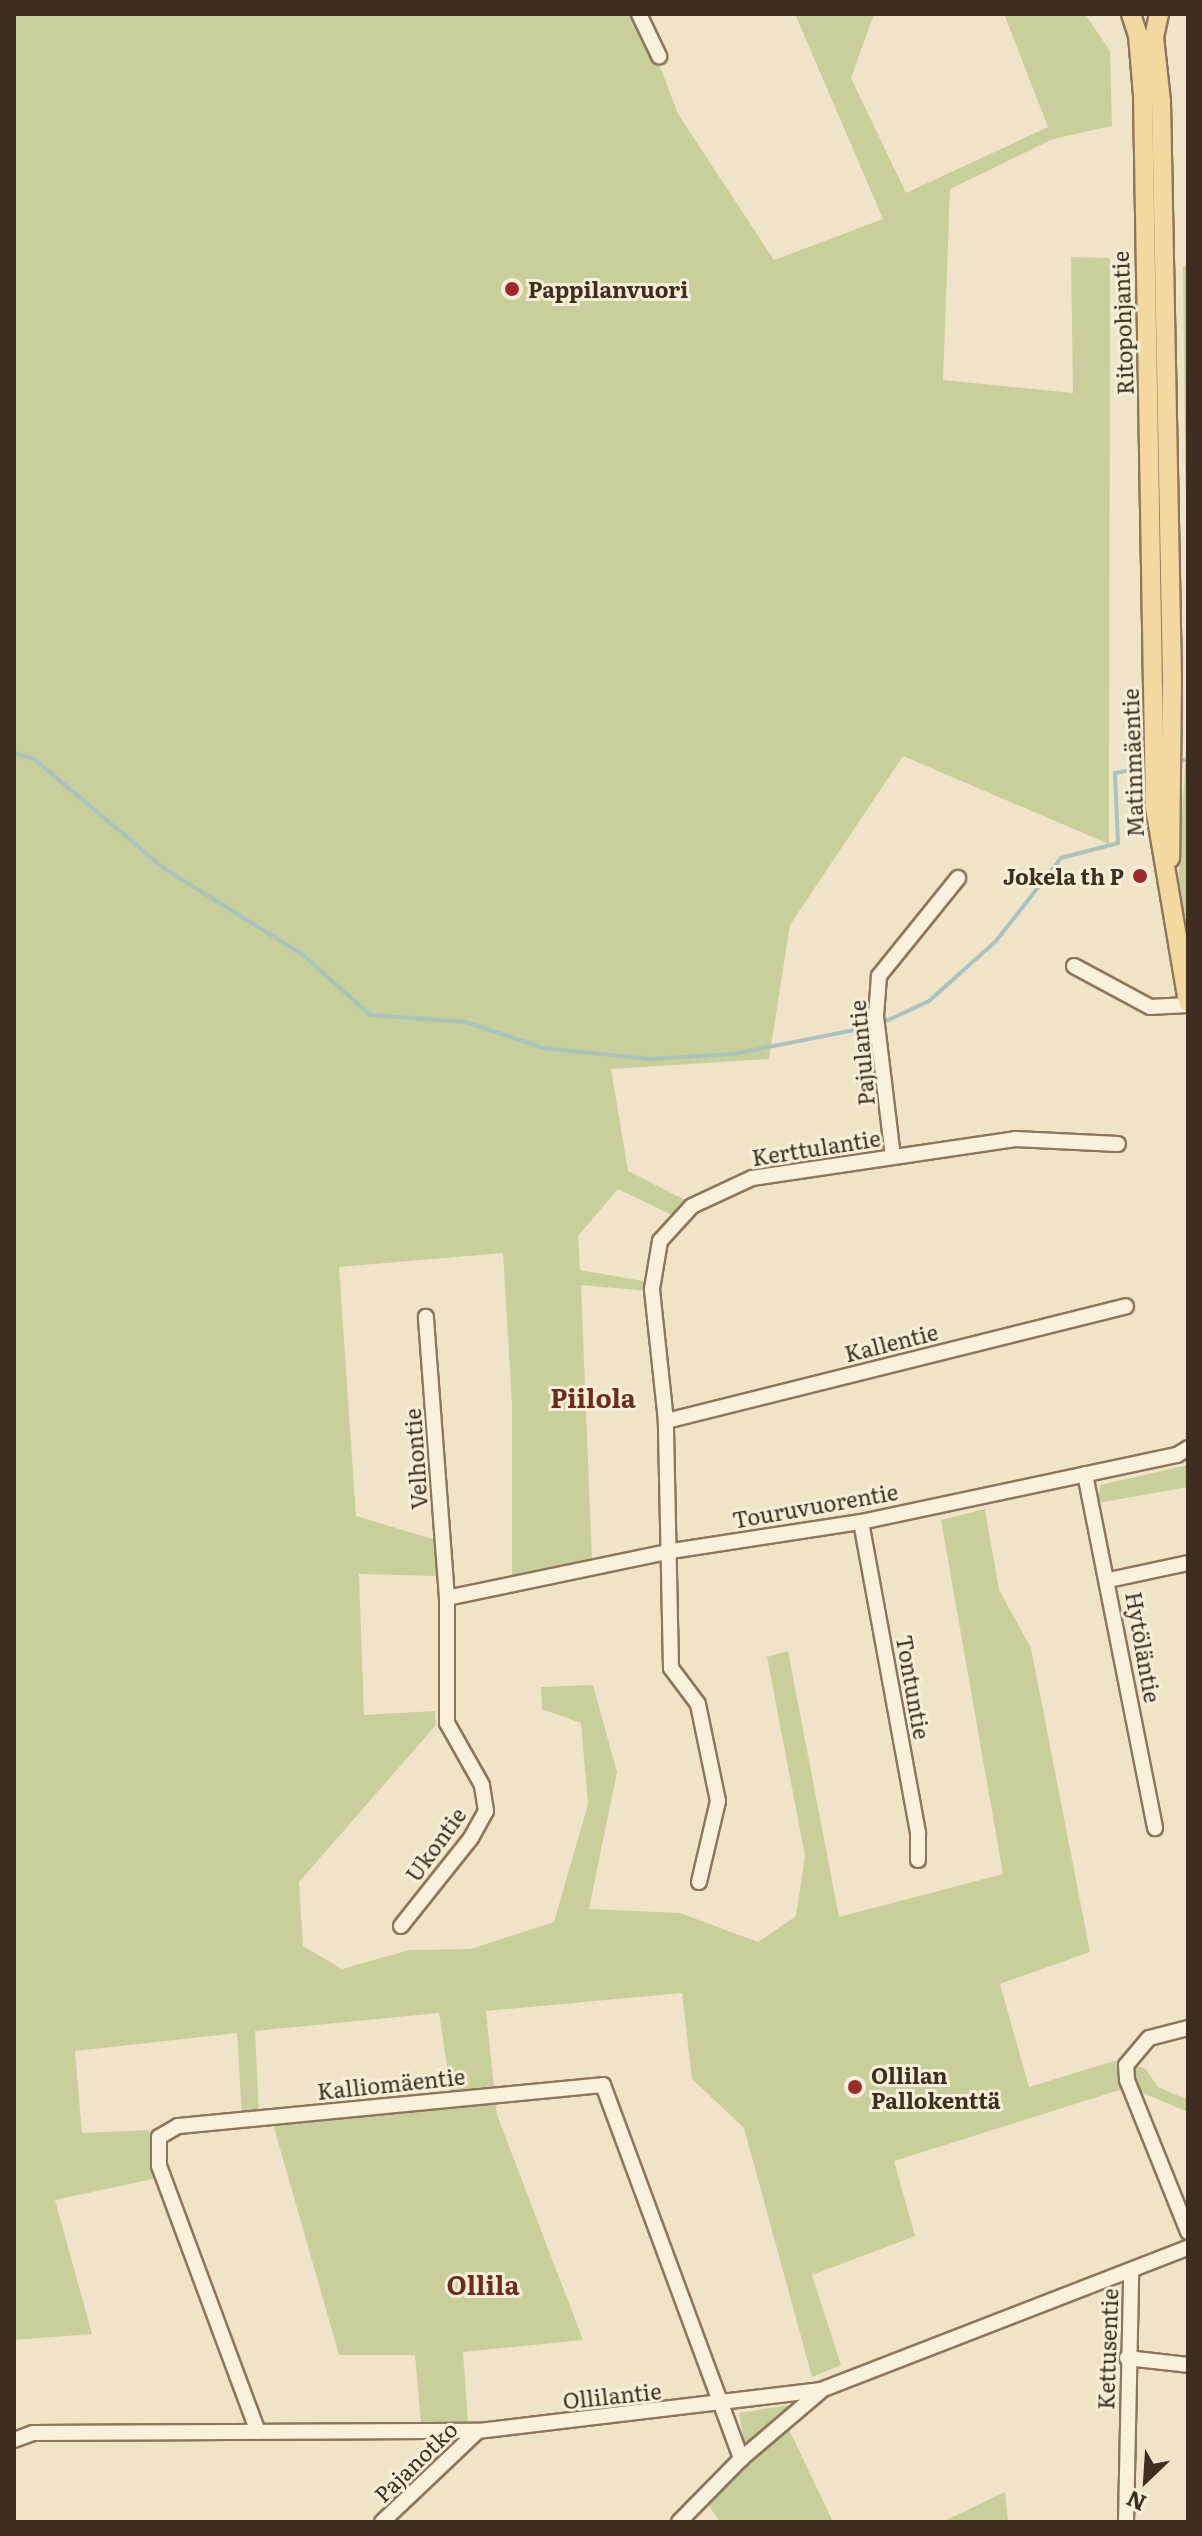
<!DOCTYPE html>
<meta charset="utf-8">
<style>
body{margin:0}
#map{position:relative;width:1202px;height:2536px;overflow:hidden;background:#f0e4c8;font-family:Literata,serif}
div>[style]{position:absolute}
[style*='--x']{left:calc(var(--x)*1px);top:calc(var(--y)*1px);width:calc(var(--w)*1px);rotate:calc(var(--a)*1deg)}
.green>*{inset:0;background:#c9cf9b}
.stream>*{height:4px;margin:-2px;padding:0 2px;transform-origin:2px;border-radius:2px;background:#a9c4bc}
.roads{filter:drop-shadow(2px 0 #8d765c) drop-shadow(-2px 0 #8d765c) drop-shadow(0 2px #8d765c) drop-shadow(0 -2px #8d765c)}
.minor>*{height:14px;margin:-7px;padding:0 7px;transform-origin:7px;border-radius:7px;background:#faf1dc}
.major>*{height:18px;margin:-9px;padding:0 9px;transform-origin:9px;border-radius:9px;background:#f3d9a0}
.dots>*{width:22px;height:22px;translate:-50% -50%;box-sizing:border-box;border:4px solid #f7eed8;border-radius:50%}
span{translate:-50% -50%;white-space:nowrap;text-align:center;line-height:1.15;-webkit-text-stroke:6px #f7eed8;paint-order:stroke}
.poi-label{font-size:22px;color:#3d2e20;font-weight:700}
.left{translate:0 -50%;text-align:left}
.right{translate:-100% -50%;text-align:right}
.street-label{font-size:22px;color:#3d2e20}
.quarter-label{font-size:26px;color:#6b2e1e;font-weight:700}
.frame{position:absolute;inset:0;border:16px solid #3d2e20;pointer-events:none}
.north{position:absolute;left:1106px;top:2440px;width:80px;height:80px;-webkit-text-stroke:6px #f7eed8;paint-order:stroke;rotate:205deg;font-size:22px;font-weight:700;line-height:32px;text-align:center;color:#3d2e20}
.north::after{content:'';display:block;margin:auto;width:28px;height:36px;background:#3d2e20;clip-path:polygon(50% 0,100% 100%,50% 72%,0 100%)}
</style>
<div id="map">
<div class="green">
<i style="clip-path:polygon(14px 14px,640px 14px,678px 114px,774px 260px,883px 219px,795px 14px,874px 14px,851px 78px,906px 193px,1048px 127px,1004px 14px,1085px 14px,1110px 51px,1112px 126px,1053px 139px,950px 189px,943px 380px,1073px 393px,1071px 257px,1110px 258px,1109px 844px,903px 756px,790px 925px,769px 1059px,611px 1069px,628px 1171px,691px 1203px,678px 1218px,618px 1189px,578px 1236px,580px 1270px,648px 1282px,648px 1291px,581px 1285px,592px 1562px,512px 1578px,512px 1404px,503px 1253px,339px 1267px,356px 1516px,436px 1540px,438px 1576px,359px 1574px,364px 1715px,435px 1711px,436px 1725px,299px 1882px,303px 1946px,342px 1969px,409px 1950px,471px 1949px,554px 1922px,588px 1804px,581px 1723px,542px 1709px,541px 1687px,593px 1685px,617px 1772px,589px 1909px,680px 1913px,758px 1942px,796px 1916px,805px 1856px,767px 1657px,788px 1651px,839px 1917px,1003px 1874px,941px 1520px,985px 1509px,999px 1590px,1031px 1648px,1090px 1952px,1000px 1984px,1029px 2087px,1114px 2061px,1145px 2068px,1158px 2087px,1188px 2100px,1188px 2112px,1129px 2087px,894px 2161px,915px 2236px,812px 2275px,841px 2365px,812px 2377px,744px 2128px,692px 2079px,682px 1993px,486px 2011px,497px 2115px,583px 2340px,463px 2352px,468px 2422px,421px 2424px,415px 2355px,339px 2355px,273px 2124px,453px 2105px,439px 2013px,255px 2031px,259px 2114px,242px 2115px,237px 2033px,75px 2051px,82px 2133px,149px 2130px,157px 2178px,55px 2200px,92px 2334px,14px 2340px)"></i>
<i style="clip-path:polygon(1183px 266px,1188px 267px,1188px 553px,1185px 467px)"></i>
<i style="clip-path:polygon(1188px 715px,1188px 960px,1178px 886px)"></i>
<i style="clip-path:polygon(1188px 1465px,1188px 1487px,1098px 1503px,1100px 1485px)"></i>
<i style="clip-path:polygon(795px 2404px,745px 2446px,739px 2413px)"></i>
<i style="clip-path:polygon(785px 2421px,833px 2522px,720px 2522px,703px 2497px)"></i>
<i style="clip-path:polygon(1005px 2492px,1008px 2522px,942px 2522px)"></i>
</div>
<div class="stream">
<i style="--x:14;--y:753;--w:21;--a:17"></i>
<i style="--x:34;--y:759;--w:171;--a:40"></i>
<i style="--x:165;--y:869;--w:163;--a:31.9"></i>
<i style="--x:303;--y:955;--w:90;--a:41.8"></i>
<i style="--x:370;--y:1015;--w:96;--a:4.2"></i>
<i style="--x:466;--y:1022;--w:81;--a:18.7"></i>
<i style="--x:543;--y:1048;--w:108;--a:5.9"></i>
<i style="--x:650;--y:1059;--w:83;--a:-3.4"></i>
<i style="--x:733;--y:1054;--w:136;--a:-11.1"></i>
<i style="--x:1180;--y:761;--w:8;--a:-14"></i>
<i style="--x:886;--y:1021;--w:47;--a:-24.9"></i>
<i style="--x:929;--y:1001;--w:90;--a:-41.8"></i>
<i style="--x:996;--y:941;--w:105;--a:-51.9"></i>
<i style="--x:1061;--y:858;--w:59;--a:-14.7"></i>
<i style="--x:1118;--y:843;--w:70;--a:-92.5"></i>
<i style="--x:1115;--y:773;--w:11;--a:-10"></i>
</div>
<div class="roads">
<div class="minor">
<i style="--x:639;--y:14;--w:47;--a:64.5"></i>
<i style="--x:1074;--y:966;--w:86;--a:28.3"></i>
<i style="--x:1150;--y:1007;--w:38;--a:-3"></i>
<i style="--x:893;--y:1157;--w:142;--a:-96.9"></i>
<i style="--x:876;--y:1016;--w:40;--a:-85.7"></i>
<i style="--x:879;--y:976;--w:126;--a:-51.1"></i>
<i style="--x:666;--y:1421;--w:474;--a:-14"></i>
<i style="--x:1085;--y:1474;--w:361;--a:78.8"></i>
<i style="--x:861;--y:1522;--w:317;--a:79.6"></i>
<i style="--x:918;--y:1834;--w:26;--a:90"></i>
<i style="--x:1109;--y:1580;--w:81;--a:-12.1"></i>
<i style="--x:447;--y:1598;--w:229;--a:-11.8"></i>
<i style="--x:671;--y:1551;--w:192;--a:-8.7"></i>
<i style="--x:861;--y:1522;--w:323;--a:-12"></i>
<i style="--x:1177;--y:1455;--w:13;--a:-32"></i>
<i style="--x:699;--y:1882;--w:83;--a:-76.8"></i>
<i style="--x:718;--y:1801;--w:99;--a:-101.7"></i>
<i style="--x:698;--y:1704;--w:45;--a:-126.9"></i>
<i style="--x:671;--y:1668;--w:247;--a:-91.2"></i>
<i style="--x:666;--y:1421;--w:133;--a:-96.1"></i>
<i style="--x:652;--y:1289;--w:49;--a:-80.5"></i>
<i style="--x:660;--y:1241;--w:47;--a:-47.6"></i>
<i style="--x:692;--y:1206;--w:66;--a:-25"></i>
<i style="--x:752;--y:1178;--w:266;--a:-8.4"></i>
<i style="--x:1015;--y:1139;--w:103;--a:2.8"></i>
<i style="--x:401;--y:1926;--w:112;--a:-51.5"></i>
<i style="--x:471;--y:1838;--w:31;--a:-61"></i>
<i style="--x:486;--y:1811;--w:26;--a:-99"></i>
<i style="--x:482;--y:1785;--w:71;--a:-119.4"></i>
<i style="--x:447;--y:1723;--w:125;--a:-90"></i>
<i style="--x:447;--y:1598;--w:282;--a:-94.3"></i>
<i style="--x:1188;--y:2028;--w:40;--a:165.6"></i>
<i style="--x:1149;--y:2038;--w:35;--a:130"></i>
<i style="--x:1126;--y:2065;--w:15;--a:86"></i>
<i style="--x:1127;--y:2080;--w:164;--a:68.1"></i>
<i style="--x:1127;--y:2358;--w:61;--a:6.5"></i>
<i style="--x:258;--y:2432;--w:284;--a:-110.4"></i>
<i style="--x:159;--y:2166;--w:29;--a:-90"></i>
<i style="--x:159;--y:2137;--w:22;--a:-30"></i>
<i style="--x:178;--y:2126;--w:427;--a:-5.5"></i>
<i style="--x:603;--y:2085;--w:399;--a:69.7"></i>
<i style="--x:14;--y:2440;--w:20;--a:-20"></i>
<i style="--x:33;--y:2433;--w:445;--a:-0.3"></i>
<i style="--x:478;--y:2431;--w:345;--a:-6.8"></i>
<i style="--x:821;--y:2390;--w:394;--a:-21.2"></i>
<i style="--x:382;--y:2522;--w:132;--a:-43.5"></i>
<i style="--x:679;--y:2522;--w:88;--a:-45.5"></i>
<i style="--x:741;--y:2459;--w:105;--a:-40.4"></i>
<i style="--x:1126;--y:2522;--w:249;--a:-88.8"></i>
</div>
<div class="major">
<i style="--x:1131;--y:14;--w:22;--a:72"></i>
<i style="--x:1138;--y:35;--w:61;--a:85.3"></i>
<i style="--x:1143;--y:96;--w:711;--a:89.03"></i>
<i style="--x:1155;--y:807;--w:198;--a:80.4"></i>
<i style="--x:1159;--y:14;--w:24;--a:102"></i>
<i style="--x:1154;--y:37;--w:64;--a:83.8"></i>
<i style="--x:1161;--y:101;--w:576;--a:88.91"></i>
<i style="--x:1172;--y:677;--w:181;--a:90.6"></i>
</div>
</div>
<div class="dots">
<i style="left:512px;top:289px;background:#9e2a2b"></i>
<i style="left:1140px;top:876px;background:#9e2a2b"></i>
<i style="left:855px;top:2087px;background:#9e2a2b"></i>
</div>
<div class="poi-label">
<span class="left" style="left:528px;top:289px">Pappilanvuori</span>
<span class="right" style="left:1124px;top:876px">Jokela th P</span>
<span class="left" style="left:871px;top:2087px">Ollilan<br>Pallokenttä</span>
</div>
<div class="street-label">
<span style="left:1122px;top:323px;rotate:-92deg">Ritopohjantie</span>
<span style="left:1132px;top:763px;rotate:-92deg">Matinmäentie</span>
<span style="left:861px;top:1053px;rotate:-95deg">Pajulantie</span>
<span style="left:816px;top:1147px;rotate:-9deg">Kerttulantie</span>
<span style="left:891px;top:1342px;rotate:-14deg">Kallentie</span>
<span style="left:415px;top:1459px;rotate:-94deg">Velhontie</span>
<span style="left:815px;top:1505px;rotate:-10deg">Touruvuorentie</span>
<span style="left:1144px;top:1647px;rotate:80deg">Hytöläntie</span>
<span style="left:914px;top:1687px;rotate:80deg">Tontuntie</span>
<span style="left:435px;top:1844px;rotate:-54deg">Ukontie</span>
<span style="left:391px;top:2083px;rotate:-6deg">Kalliomäentie</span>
<span style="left:1107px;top:2349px;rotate:-88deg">Kettusentie</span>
<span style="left:612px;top:2395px;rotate:-6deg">Ollilantie</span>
<span style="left:415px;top:2461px;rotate:-44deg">Pajanotko</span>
</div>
<div class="quarter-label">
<span style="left:593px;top:1397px">Piilola</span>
<span style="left:483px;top:2284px">Ollila</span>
</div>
<div class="frame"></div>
<div class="north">N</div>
</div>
